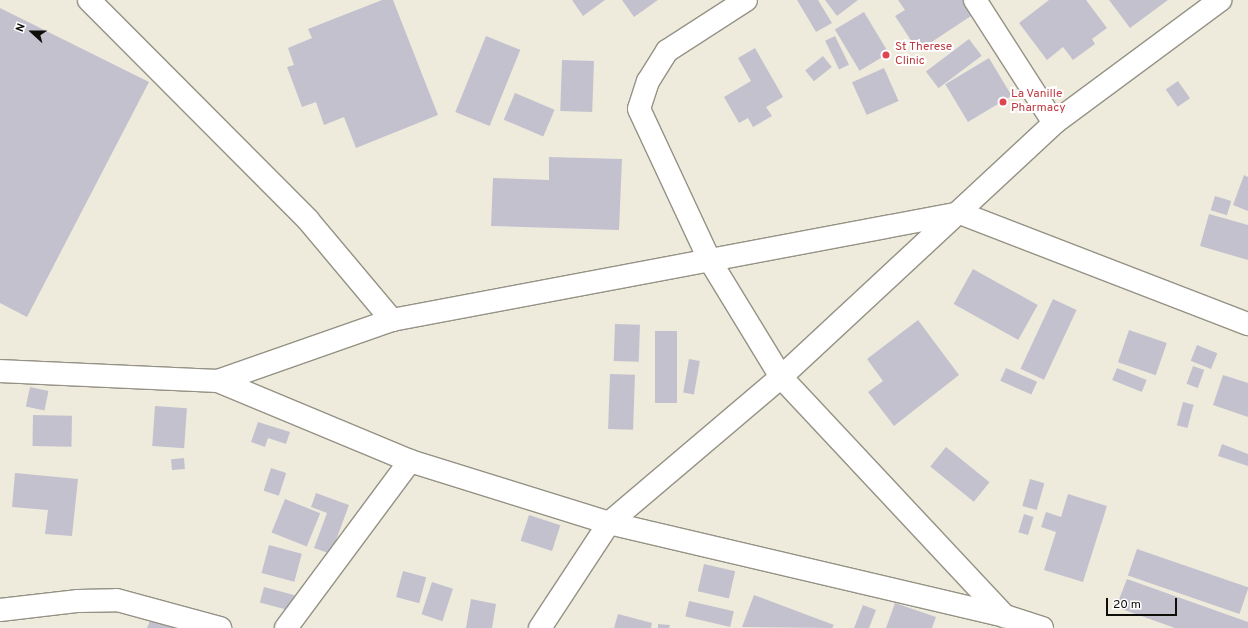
<!DOCTYPE html>
<style>
body{margin:0}
#map{position:relative;width:1248px;height:628px;overflow:hidden;background:#eeebdd;font-family:Overpass,sans-serif}
div>[style]{position:absolute}
[style*='--x']{left:calc(var(--x)*1px);top:calc(var(--y)*1px);width:calc(var(--w)*1px);rotate:calc(var(--a)*1deg)}
.building>*{inset:0;background:#c4c1cf;transform-origin:0 0}
.roads{filter:drop-shadow(1px 0 #959285) drop-shadow(-1px 0 #959285) drop-shadow(0 1px #959285) drop-shadow(0 -1px #959285)}
.minor>*{height:22px;margin:-11px;padding:0 11px;transform-origin:11px;border-radius:11px;background:#fff}
.major>*{height:22px;margin:-11px;padding:0 11px;transform-origin:11px;border-radius:11px;background:#fff}
.dots>*{width:11px;height:11px;translate:-50% -50%;box-sizing:border-box;border:2px solid #fff;border-radius:50%}
span{translate:-50% -50%;white-space:nowrap;text-align:center;line-height:1.15;-webkit-text-stroke:4px #fff;paint-order:stroke}
.health-label{font-size:12px;color:#be3a42}
.left{translate:0 -50%;text-align:left}
.north{position:absolute;left:12px;top:12px;width:40px;height:40px;-webkit-text-stroke:3px #fff;paint-order:stroke;rotate:291deg;font-size:11px;font-weight:700;line-height:16px;text-align:center;color:#0f0e09}
.north::after{content:'';display:block;margin:auto;width:14px;height:18px;background:#0f0e09;clip-path:polygon(50% 0,100% 100%,50% 72%,0 100%)}
.scale{position:absolute;left:1106px;top:598px;width:71px;height:18px;box-sizing:border-box;border:2px solid #0f0e09;border-top:0;padding-left:5px;font-size:12px;line-height:14px;white-space:nowrap;color:#0f0e09;-webkit-text-stroke:3px #fff;paint-order:stroke}
</style>
<div id="map">
<div class="building">
<i style="clip-path:polygon(382px 0,393px 0,438px 115px,356px 148px,344px 117px,324px 125px,316px 102px,302px 107px,287px 67px,294px 65px,288px 48px,312px 38px,308px 29px)"></i>
<i style="clip-path:polygon(572px 0,605px 0,583px 16px)"></i>
<i style="clip-path:polygon(622px 0,658px 0,634px 17px)"></i>
<i style="clip-path:polygon(797px 0,818px 0,832px 23px,816px 32px)"></i>
<i style="clip-path:polygon(825px 0,858px 0,837px 16px)"></i>
<i style="clip-path:polygon(898px 0,964px 0,974px 14px,918px 51px,895px 16px,905px 10px)"></i>
<i style="clip-path:polygon(1049px 0,1086px 0,1107px 28px,1092px 39px,1095px 44px,1073px 60px,1063px 47px,1047px 60px,1019px 23px)"></i>
<i style="clip-path:polygon(1109px 0,1168px 0,1130px 28px)"></i>
<i style="clip-path:polygon(0 8px,149px 82px,27px 317px,0 303px)"></i>
<i style="left:864px;top:12px;width:48px;height:34px;rotate:59deg"></i>
<i style="left:486px;top:36px;width:37px;height:82px;rotate:22deg"></i>
<i style="left:835px;top:36px;width:32px;height:11px;rotate:64deg"></i>
<i style="left:969px;top:39px;width:21px;height:54px;rotate:53deg"></i>
<i style="clip-path:polygon(755px 48px,783px 97px,766px 107px,772px 116px,753px 127px,748px 118px,739px 123px,724px 97px,751px 81px,738px 58px)"></i>
<i style="left:823px;top:56px;width:14px;height:23px;rotate:51deg"></i>
<i style="left:989px;top:58px;width:44px;height:51px;rotate:59deg"></i>
<i style="left:562px;top:60px;width:32px;height:51px;rotate:2deg"></i>
<i style="left:884px;top:68px;width:36px;height:35px;rotate:66deg"></i>
<i style="left:1178px;top:81px;width:21px;height:15px;rotate:55deg"></i>
<i style="left:515px;top:93px;width:43px;height:29px;rotate:23deg"></i>
<i style="clip-path:polygon(549px 157px,622px 159px,619px 230px,491px 226px,493px 178px,549px 180px)"></i>
<i style="clip-path:polygon(1244px 175px,1248px 177px,1248px 211px,1233px 205px)"></i>
<i style="left:1215px;top:196px;width:17px;height:15px;rotate:17deg"></i>
<i style="clip-path:polygon(1209px 214px,1248px 225px,1248px 260px,1200px 246px)"></i>
<i style="left:973px;top:269px;width:74px;height:40px;rotate:29deg"></i>
<i style="left:1053px;top:299px;width:26px;height:77px;rotate:25deg"></i>
<i style="clip-path:polygon(918px 320px,959px 375px,894px 426px,868px 392px,883px 381px,867px 359px)"></i>
<i style="left:615px;top:324px;width:25px;height:37px;rotate:2deg"></i>
<i style="left:1129px;top:330px;width:40px;height:34px;rotate:19deg"></i>
<i style="left:655px;top:331px;width:22px;height:72px"></i>
<i style="left:1197px;top:345px;width:22px;height:17px;rotate:22deg"></i>
<i style="left:689px;top:359px;width:11px;height:34px;rotate:10deg"></i>
<i style="left:1193px;top:366px;width:12px;height:19px;rotate:20deg"></i>
<i style="left:1006px;top:368px;width:34px;height:14px;rotate:24deg"></i>
<i style="left:1117px;top:368px;width:32px;height:13px;rotate:22deg"></i>
<i style="left:610px;top:374px;width:25px;height:55px;rotate:2deg"></i>
<i style="clip-path:polygon(1223px 375px,1248px 383px,1248px 417px,1213px 405px)"></i>
<i style="left:30px;top:387px;width:19px;height:20px;rotate:12deg"></i>
<i style="left:1183px;top:402px;width:11px;height:24px;rotate:15deg"></i>
<i style="left:155px;top:406px;width:32px;height:40px;rotate:4deg"></i>
<i style="left:33px;top:415px;width:39px;height:31px;rotate:1deg"></i>
<i style="clip-path:polygon(258px 422px,290px 432px,286px 444px,268px 438px,265px 447px,251px 442px)"></i>
<i style="clip-path:polygon(1222px 444px,1248px 454px,1248px 466px,1218px 456px)"></i>
<i style="left:946px;top:447px;width:56px;height:25px;rotate:39deg"></i>
<i style="left:184px;top:458px;width:11px;height:13px;rotate:85deg"></i>
<i style="left:271px;top:468px;width:16px;height:24px;rotate:18deg"></i>
<i style="clip-path:polygon(15px 473px,78px 479px,72px 536px,45px 534px,48px 510px,12px 507px)"></i>
<i style="left:1030px;top:479px;width:15px;height:28px;rotate:16deg"></i>
<i style="clip-path:polygon(316px 493px,349px 505px,331px 554px,314px 548px,327px 513px,311px 507px)"></i>
<i style="clip-path:polygon(1068px 494px,1107px 506px,1083px 582px,1044px 570px,1056px 532px,1041px 527px,1046px 512px,1061px 517px)"></i>
<i style="left:285px;top:499px;width:38px;height:36px;rotate:22deg"></i>
<i style="left:1024px;top:514px;width:10px;height:19px;rotate:17deg"></i>
<i style="left:529px;top:515px;width:33px;height:27px;rotate:18deg"></i>
<i style="left:269px;top:545px;width:34px;height:29px;rotate:15deg"></i>
<i style="left:1137px;top:549px;width:118px;height:28px;rotate:19deg"></i>
<i style="left:704px;top:564px;width:32px;height:28px;rotate:13deg"></i>
<i style="left:403px;top:571px;width:24px;height:27px;rotate:15deg"></i>
<i style="clip-path:polygon(1127px 579px,1248px 622px,1248px 628px,1175px 628px,1116px 607px)"></i>
<i style="left:432px;top:582px;width:22px;height:34px;rotate:18deg"></i>
<i style="left:264px;top:587px;width:34px;height:16px;rotate:15deg"></i>
<i style="clip-path:polygon(754px 595px,834px 625px,832px 628px,742px 627px)"></i>
<i style="clip-path:polygon(471px 599px,496px 604px,492px 628px,466px 628px)"></i>
<i style="left:689px;top:601px;width:46px;height:16px;rotate:13deg"></i>
<i style="clip-path:polygon(895px 603px,936px 617px,932px 628px,886px 628px)"></i>
<i style="clip-path:polygon(863px 605px,876px 610px,869px 628px,854px 628px)"></i>
<i style="clip-path:polygon(618px 614px,652px 623px,651px 628px,614px 628px)"></i>
<i style="clip-path:polygon(152px 616px,184px 628px,147px 628px)"></i>
<i style="clip-path:polygon(658px 624px,670px 625px,669px 628px,658px 628px)"></i>
</div>
<div class="roads">
<div class="minor">
<i style="--x:89;--y:0;--w:310;--a:45.1"></i>
<i style="--x:308;--y:220;--w:131;--a:50"></i>
<i style="--x:746;--y:0;--w:94;--a:147.2"></i>
<i style="--x:667;--y:51;--w:36;--a:122"></i>
<i style="--x:648;--y:81;--w:29;--a:108"></i>
<i style="--x:639;--y:109;--w:166;--a:65"></i>
<i style="--x:709;--y:259;--w:138;--a:58.6"></i>
<i style="--x:781;--y:377;--w:328;--a:46.9"></i>
<i style="--x:975;--y:0;--w:146;--a:57.3"></i>
<i style="--x:218;--y:381;--w:184;--a:-19.3"></i>
<i style="--x:392;--y:320;--w:578;--a:-10.67"></i>
<i style="--x:960;--y:213;--w:309;--a:21.1"></i>
<i style="--x:0;--y:610;--w:79;--a:-6.6"></i>
<i style="--x:78;--y:601;--w:39;--a:-1"></i>
<i style="--x:117;--y:600;--w:107;--a:15.2"></i>
<i style="--x:286;--y:628;--w:208;--a:-53.4"></i>
<i style="--x:540;--y:628;--w:126;--a:-56.7"></i>
<i style="--x:609;--y:523;--w:226;--a:-40.3"></i>
<i style="--x:781;--y:377;--w:373;--a:-42.9"></i>
<i style="--x:1054;--y:123;--w:207;--a:-36.5"></i>
</div>
<div class="major">
<i style="--x:0;--y:371;--w:218;--a:2.6"></i>
<i style="--x:218;--y:381;--w:208;--a:22.6"></i>
<i style="--x:410;--y:461;--w:208;--a:17.3"></i>
<i style="--x:609;--y:523;--w:407;--a:13.2"></i>
<i style="--x:1005;--y:616;--w:39;--a:18"></i>
</div>
</div>
<div class="dots">
<i style="left:886px;top:55px;background:#e0444e"></i>
<i style="left:1003px;top:102px;background:#e0444e"></i>
</div>
<div class="health-label">
<span class="left" style="left:895px;top:55px">St Therese<br>Clinic</span>
<span class="left" style="left:1011px;top:102px">La Vanille<br>Pharmacy</span>
</div>
<div class="north">N</div>
<div class="scale">20 m</div>
</div>
